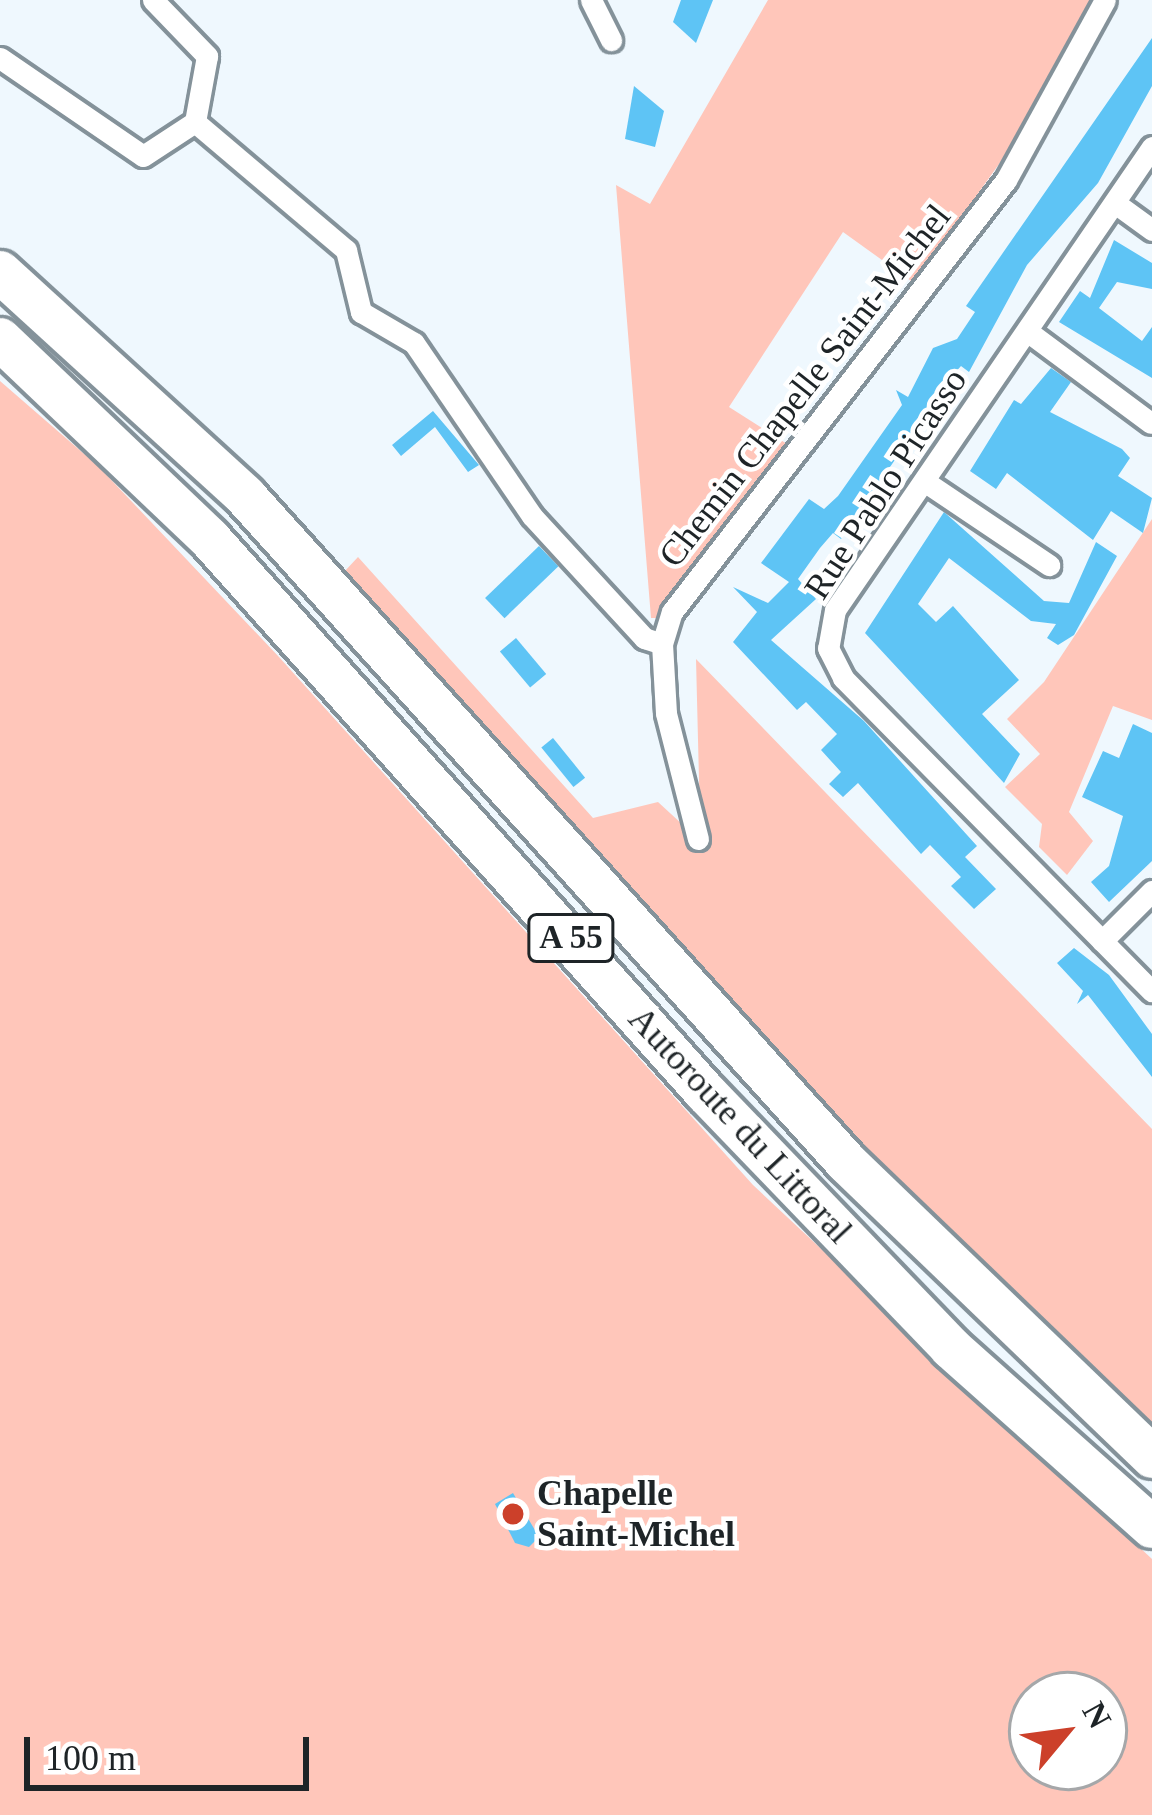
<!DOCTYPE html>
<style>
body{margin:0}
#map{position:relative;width:1152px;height:1815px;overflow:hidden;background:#eff8fe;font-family:Georgia,serif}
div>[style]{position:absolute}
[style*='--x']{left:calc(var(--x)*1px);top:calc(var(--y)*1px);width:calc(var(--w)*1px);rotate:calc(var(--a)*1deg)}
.green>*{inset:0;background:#ffc6ba}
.building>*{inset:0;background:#5ec4f5;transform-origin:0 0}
.roads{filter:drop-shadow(3px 0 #84929a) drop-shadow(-3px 0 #84929a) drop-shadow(0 3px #84929a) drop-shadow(0 -3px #84929a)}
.minor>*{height:21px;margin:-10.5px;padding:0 10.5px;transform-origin:10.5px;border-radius:10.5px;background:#fff}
.motorway>*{height:42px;margin:-21px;padding:0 21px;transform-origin:21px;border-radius:21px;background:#fff}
.dots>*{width:33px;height:33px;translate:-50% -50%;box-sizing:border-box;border:6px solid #fff;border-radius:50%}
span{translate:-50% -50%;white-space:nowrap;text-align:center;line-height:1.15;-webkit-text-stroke:9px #fff;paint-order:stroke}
.shield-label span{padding:3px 9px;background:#fff;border:3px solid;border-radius:9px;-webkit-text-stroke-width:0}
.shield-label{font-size:33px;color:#1e2427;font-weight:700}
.street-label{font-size:36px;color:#1e2427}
.poi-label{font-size:36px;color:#1e2427;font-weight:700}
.left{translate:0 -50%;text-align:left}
.north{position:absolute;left:1008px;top:1671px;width:120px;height:120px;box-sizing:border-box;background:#fff;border:3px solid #a5a7a9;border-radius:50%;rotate:61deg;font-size:33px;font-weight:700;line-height:48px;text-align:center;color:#1e2427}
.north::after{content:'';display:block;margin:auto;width:42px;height:54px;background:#cc402a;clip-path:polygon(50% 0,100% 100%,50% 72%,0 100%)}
.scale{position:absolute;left:24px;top:1737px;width:285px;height:54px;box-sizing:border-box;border:6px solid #1e2427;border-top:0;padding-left:15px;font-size:36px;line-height:42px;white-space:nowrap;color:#1e2427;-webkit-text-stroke:9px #fff;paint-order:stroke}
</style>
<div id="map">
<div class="green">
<i style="clip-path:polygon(768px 0,1094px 0,1034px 115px,914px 283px,843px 232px,729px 407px,787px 444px,662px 618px,651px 618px,616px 185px,650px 204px)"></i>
<i style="clip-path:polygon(evenodd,0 381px,98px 466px,279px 657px,753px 1185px,1152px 1559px,1152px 1815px,0 1815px,0 381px,1032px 1695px,1104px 1695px,1104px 1767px,1032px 1767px,1032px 1695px)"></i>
<i style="clip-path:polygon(1152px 519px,1152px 720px,1113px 706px,1069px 812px,1093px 841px,1067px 875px,1039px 847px,1042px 824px,1005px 787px,1040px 754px,1007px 719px,1044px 682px)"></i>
<i style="clip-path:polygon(358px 557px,593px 818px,658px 802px,683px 825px,700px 820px,696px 659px,1152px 1129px,1152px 1426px,814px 1098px,344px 572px)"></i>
</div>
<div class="building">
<i style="clip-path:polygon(681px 0,713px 0,696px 43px,673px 22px)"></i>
<i style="clip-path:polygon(1152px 38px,1152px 86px,1098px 183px,1027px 265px,969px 372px,961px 366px,952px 376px,841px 539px,833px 533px,820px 548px,798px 579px,816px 599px,771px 640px,864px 721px,977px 846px,965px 857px,996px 889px,974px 909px,951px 886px,961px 877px,930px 845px,921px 854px,858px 783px,843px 797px,829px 784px,841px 772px,821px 750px,837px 734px,806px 702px,797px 710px,733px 642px,757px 612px,733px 587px,768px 603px,789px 582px,761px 563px,809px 499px,824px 509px,838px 496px,902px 405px,896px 390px,908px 397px,933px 348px,957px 339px,975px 312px,966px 306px)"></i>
<i style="clip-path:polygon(634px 86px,664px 111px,655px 147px,625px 139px)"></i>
<i style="clip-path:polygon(1114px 240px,1152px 263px,1152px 289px,1117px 282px,1099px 308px,1142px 341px,1152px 327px,1152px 378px,1059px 322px,1080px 291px,1090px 298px)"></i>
<i style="clip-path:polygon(1051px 368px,1071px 382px,1050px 412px,1122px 449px,1130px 458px,1118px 476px,1152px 498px,1143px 533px,1111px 511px,1093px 540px,1007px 473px,996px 489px,970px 471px,1014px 400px,1021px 404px)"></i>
<i style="clip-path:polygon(433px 411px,479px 465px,468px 472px,435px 427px,401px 456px,392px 445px)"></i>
<i style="clip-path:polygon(944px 512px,1044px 601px,1069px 603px,1096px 542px,1117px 556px,1074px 635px,1058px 645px,1047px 638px,1056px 624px,1031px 621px,949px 558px,918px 604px,936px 622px,953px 606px,1019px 680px,982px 714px,1020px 754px,1004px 783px,865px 633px)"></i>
<i style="left:539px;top:546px;width:28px;height:75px;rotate:46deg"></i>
<i style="left:516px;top:638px;width:47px;height:21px;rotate:50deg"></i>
<i style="clip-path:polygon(1133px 724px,1152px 733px,1152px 861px,1109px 902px,1091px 882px,1109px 866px,1123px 816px,1082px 797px,1103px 751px,1119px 758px)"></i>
<i style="left:553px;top:738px;width:51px;height:15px;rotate:51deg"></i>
<i style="clip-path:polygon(1074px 948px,1109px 975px,1152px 1034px,1152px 1077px,1088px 995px,1077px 1004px,1083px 991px,1057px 963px)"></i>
<i style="clip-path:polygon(513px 1493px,539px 1537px,529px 1547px,515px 1543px,495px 1504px)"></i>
</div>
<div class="roads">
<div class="minor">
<i style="--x:153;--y:0;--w:78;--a:46"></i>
<i style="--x:207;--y:56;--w:67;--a:100.3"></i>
<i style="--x:591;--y:0;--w:45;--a:63.4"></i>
<i style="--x:0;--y:58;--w:173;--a:34.4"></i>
<i style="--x:143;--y:156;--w:62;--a:-33.2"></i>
<i style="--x:195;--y:122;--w:198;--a:40.3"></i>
<i style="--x:346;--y:250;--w:64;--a:76.4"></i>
<i style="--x:361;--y:312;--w:61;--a:30.3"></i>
<i style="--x:414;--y:343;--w:209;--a:55.7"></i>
<i style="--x:532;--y:516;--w:166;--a:47.4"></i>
<i style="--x:644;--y:638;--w:19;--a:18"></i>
<i style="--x:1152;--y:147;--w:561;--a:124.4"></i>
<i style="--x:835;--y:610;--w:39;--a:100"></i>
<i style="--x:828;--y:648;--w:34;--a:63"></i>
<i style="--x:843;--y:678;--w:440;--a:45.4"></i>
<i style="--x:1115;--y:203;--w:46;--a:36.1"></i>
<i style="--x:1027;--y:331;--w:154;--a:36.6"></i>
<i style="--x:924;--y:481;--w:151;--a:33.9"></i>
<i style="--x:698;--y:839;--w:130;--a:-104.3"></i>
<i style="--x:666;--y:713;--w:69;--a:-93.3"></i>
<i style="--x:662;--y:644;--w:34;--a:-73"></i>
<i style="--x:672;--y:612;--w:546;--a:-52.29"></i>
<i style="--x:1006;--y:180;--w:205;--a:-61.2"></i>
<i style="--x:1102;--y:941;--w:71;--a:-45"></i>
</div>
<div class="motorway">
<i style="--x:0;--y:272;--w:332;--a:42.4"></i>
<i style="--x:245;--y:496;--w:898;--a:47.93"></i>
<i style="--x:847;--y:1163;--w:424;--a:43.9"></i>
<i style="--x:0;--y:339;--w:289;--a:43.6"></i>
<i style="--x:209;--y:538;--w:745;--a:48.16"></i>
<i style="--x:706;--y:1093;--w:354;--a:46.1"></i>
<i style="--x:951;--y:1348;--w:269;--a:41.7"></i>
</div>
</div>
<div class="dots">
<i style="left:513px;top:1514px;background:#cc402a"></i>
</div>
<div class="shield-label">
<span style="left:571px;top:938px">A 55</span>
</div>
<div class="street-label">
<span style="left:805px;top:386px;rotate:-52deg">Chemin Chapelle Saint-Michel</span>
<span style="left:886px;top:484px;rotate:-57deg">Rue Pablo Picasso</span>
<span style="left:740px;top:1125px;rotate:47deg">Autoroute du Littoral</span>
</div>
<div class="poi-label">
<span class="left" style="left:537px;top:1514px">Chapelle<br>Saint-Michel</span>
</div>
<div class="north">N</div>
<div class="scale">100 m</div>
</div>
